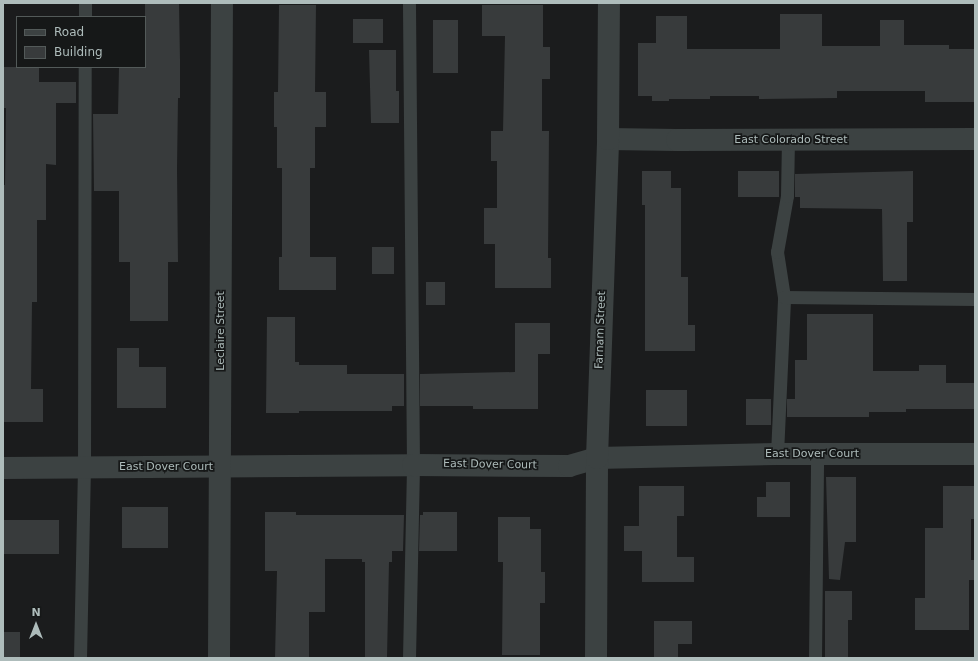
<!DOCTYPE html>
<style>
body{margin:0}
#map{position:relative;width:978px;height:661px;overflow:hidden;background:#1b1c1d;font-family:"DejaVu Sans",sans-serif}
div>[style]{position:absolute}
[style*='--x']{left:calc(var(--x)*1px);top:calc(var(--y)*1px);width:calc(var(--w)*1px);rotate:calc(var(--a)*1deg)}
.building>*{inset:0;background:#383b3c;transform-origin:0 0}
.service>*{height:13px;margin:-6.5px;padding:0 6.5px;transform-origin:6.5px;border-radius:6.5px;background:#3c4242}
.minor>*{height:22px;margin:-11px;padding:0 11px;transform-origin:11px;border-radius:11px;background:#3c4242}
span{translate:-50% -50%;white-space:nowrap;text-align:center;line-height:1.15;-webkit-text-stroke:3.5px #161818;paint-order:stroke}
.street-label{font-size:11px;color:#aebcbb}
.frame{position:absolute;inset:0;border:4px solid #aebcbb;pointer-events:none}
.legend{position:absolute;left:16px;top:16px;width:130px;height:52px;box-sizing:border-box;background:#161818;border:1px solid #535a59;margin:0;padding:5px 7px;list-style:none;font-size:12px;color:#aebcbb}
.legend li{display:flex;align-items:center;gap:8px;height:20px}
.legend b{width:20px;border:1px solid #535a59}
.north{position:absolute;left:16px;top:605px;width:40px;height:40px;-webkit-text-stroke:3px #161818;paint-order:stroke;rotate:0deg;font-size:11px;font-weight:700;line-height:16px;text-align:center;color:#aebcbb}
.north::after{content:'';display:block;margin:auto;width:14px;height:18px;background:#aebcbb;clip-path:polygon(50% 0,100% 100%,50% 72%,0 100%)}
</style>
<div id="map">
<div class="building">
<i style="clip-path:polygon(145px 3px,179px 3px,180px 61px,180px 98px,178px 98px,177px 169px,178px 262px,168px 262px,168px 321px,130px 321px,130px 262px,119px 262px,119px 191px,94px 191px,93px 114px,118px 114px,119px 67px,145px 67px)"></i>
<i style="clip-path:polygon(279px 5px,316px 5px,315px 92px,326px 92px,326px 127px,315px 127px,315px 168px,310px 168px,310px 257px,336px 257px,336px 290px,279px 290px,279px 257px,282px 257px,282px 168px,277px 168px,277px 127px,274px 127px,274px 92px,278px 92px)"></i>
<i style="clip-path:polygon(482px 5px,543px 5px,543px 47px,550px 47px,550px 79px,542px 79px,542px 131px,549px 131px,548px 258px,551px 258px,551px 288px,495px 288px,495px 244px,484px 244px,484px 208px,497px 208px,497px 161px,491px 161px,491px 131px,503px 131px,505px 36px,482px 36px)"></i>
<i style="clip-path:polygon(780px 14px,822px 14px,822px 46px,880px 46px,880px 20px,904px 20px,904px 45px,949px 45px,949px 49px,975px 49px,975px 102px,925px 102px,925px 91px,837px 91px,837px 98px,759px 99px,759px 96px,710px 96px,710px 99px,669px 99px,669px 101px,652px 101px,652px 96px,638px 96px,638px 43px,656px 43px,656px 16px,687px 16px,687px 49px,780px 49px)"></i>
<i style="left:353px;top:19px;width:30px;height:24px"></i>
<i style="left:433px;top:20px;width:25px;height:53px"></i>
<i style="clip-path:polygon(369px 50px,396px 50px,396px 91px,399px 91px,399px 123px,371px 123px)"></i>
<i style="clip-path:polygon(4px 67px,39px 67px,39px 82px,76px 82px,76px 103px,56px 103px,56px 165px,46px 164px,46px 220px,37px 220px,37px 302px,32px 302px,31px 389px,43px 389px,43px 422px,3px 422px,3px 185px,5px 185px,6px 108px,4px 108px)"></i>
<i style="clip-path:polygon(642px 171px,671px 171px,671px 188px,681px 188px,681px 277px,688px 277px,688px 325px,695px 325px,695px 351px,645px 351px,645px 205px,642px 205px)"></i>
<i style="left:738px;top:171px;width:41px;height:26px"></i>
<i style="clip-path:polygon(913px 171px,913px 222px,907px 222px,907px 281px,883px 281px,882px 209px,800px 208px,800px 197px,795px 197px,795px 174px)"></i>
<i style="left:372px;top:247px;width:22px;height:27px"></i>
<i style="left:426px;top:282px;width:19px;height:23px"></i>
<i style="clip-path:polygon(807px 314px,873px 314px,873px 371px,919px 371px,919px 365px,946px 365px,946px 383px,975px 383px,975px 409px,906px 409px,906px 412px,869px 412px,869px 417px,787px 417px,787px 399px,795px 399px,795px 360px,807px 360px)"></i>
<i style="clip-path:polygon(267px 317px,295px 317px,295px 362px,299px 362px,299px 365px,347px 365px,347px 374px,404px 374px,404px 406px,392px 406px,392px 411px,299px 411px,299px 413px,266px 413px)"></i>
<i style="clip-path:polygon(515px 323px,550px 323px,550px 354px,538px 354px,538px 409px,473px 409px,473px 406px,420px 406px,420px 374px,515px 372px)"></i>
<i style="clip-path:polygon(117px 348px,139px 348px,139px 367px,166px 367px,166px 408px,117px 408px)"></i>
<i style="left:646px;top:390px;width:41px;height:36px"></i>
<i style="left:746px;top:399px;width:25px;height:26px"></i>
<i style="clip-path:polygon(826px 477px,856px 477px,856px 542px,845px 542px,840px 580px,829px 579px)"></i>
<i style="clip-path:polygon(766px 482px,790px 482px,790px 517px,757px 517px,757px 497px,766px 497px)"></i>
<i style="clip-path:polygon(639px 486px,684px 486px,684px 516px,677px 516px,677px 557px,694px 557px,694px 582px,642px 582px,642px 551px,624px 551px,624px 526px,639px 526px)"></i>
<i style="clip-path:polygon(943px 486px,975px 486px,975px 519px,971px 519px,971px 560px,975px 560px,975px 580px,969px 580px,969px 630px,915px 630px,915px 598px,925px 598px,925px 528px,943px 528px)"></i>
<i style="left:122px;top:507px;width:46px;height:41px"></i>
<i style="clip-path:polygon(265px 512px,296px 512px,296px 515px,404px 515px,403px 551px,392px 551px,392px 562px,389px 562px,387px 658px,365px 658px,365px 562px,362px 562px,362px 559px,325px 559px,325px 612px,309px 612px,309px 658px,275px 658px,277px 571px,265px 571px)"></i>
<i style="clip-path:polygon(423px 512px,457px 512px,457px 551px,419px 551px,420px 515px,423px 515px)"></i>
<i style="clip-path:polygon(498px 517px,530px 517px,530px 529px,541px 529px,541px 572px,545px 572px,545px 603px,540px 603px,540px 655px,502px 655px,503px 562px,498px 562px)"></i>
<i style="left:3px;top:520px;width:56px;height:34px"></i>
<i style="clip-path:polygon(825px 591px,852px 591px,852px 620px,848px 620px,848px 658px,825px 658px)"></i>
<i style="clip-path:polygon(654px 621px,692px 621px,692px 644px,678px 644px,678px 658px,654px 658px)"></i>
<i style="left:3px;top:632px;width:17px;height:26px"></i>
</div>
<div class="service">
<i style="--x:85;--y:17;--w:14;--a:-90"></i>
<i style="--x:784;--y:297;--w:46;--a:-98.8"></i>
<i style="--x:777;--y:252;--w:57;--a:-79.9"></i>
<i style="--x:787;--y:196;--w:56;--a:-89"></i>
<i style="--x:777;--y:454;--w:157;--a:-87.4"></i>
<i style="--x:784;--y:297;--w:191;--a:0.6"></i>
<i style="--x:80;--y:658;--w:190;--a:-88.8"></i>
<i style="--x:84;--y:468;--w:401;--a:-89.9"></i>
<i style="--x:409;--y:658;--w:193;--a:-88.8"></i>
<i style="--x:413;--y:465;--w:462;--a:-90.5"></i>
<i style="--x:815;--y:658;--w:203;--a:-89.4"></i>
</div>
<div class="minor">
<i style="--x:608;--y:139;--w:69;--a:0.8"></i>
<i style="--x:677;--y:140;--w:298;--a:-0.2"></i>
<i style="--x:3;--y:468;--w:410;--a:-0.4"></i>
<i style="--x:413;--y:465;--w:156;--a:0.4"></i>
<i style="--x:569;--y:466;--w:29;--a:-16"></i>
<i style="--x:597;--y:458;--w:180;--a:-1.3"></i>
<i style="--x:777;--y:454;--w:198;--a:0"></i>
<i style="--x:219;--y:658;--w:655;--a:-89.74"></i>
<i style="--x:596;--y:658;--w:200;--a:-89.7"></i>
<i style="--x:597;--y:458;--w:319;--a:-88"></i>
<i style="--x:608;--y:139;--w:136;--a:-89.6"></i>
</div>
<div class="street-label">
<span style="left:791px;top:140px">East Colorado Street</span>
<span style="left:601px;top:330px;rotate:-88deg">Farnam Street</span>
<span style="left:221px;top:331px;rotate:-90deg">Leclaire Street</span>
<span style="left:812px;top:454px">East Dover Court</span>
<span style="left:490px;top:465px;rotate:1deg">East Dover Court</span>
<span style="left:166px;top:467px">East Dover Court</span>
</div>
<div class="frame"></div>
<ul class="legend">
<li><b style="height:5px;background:#3c4242"></b>Road</li>
<li><b style="height:11px;background:#383b3c"></b>Building</li>
</ul>
<div class="north">N</div>
</div>
